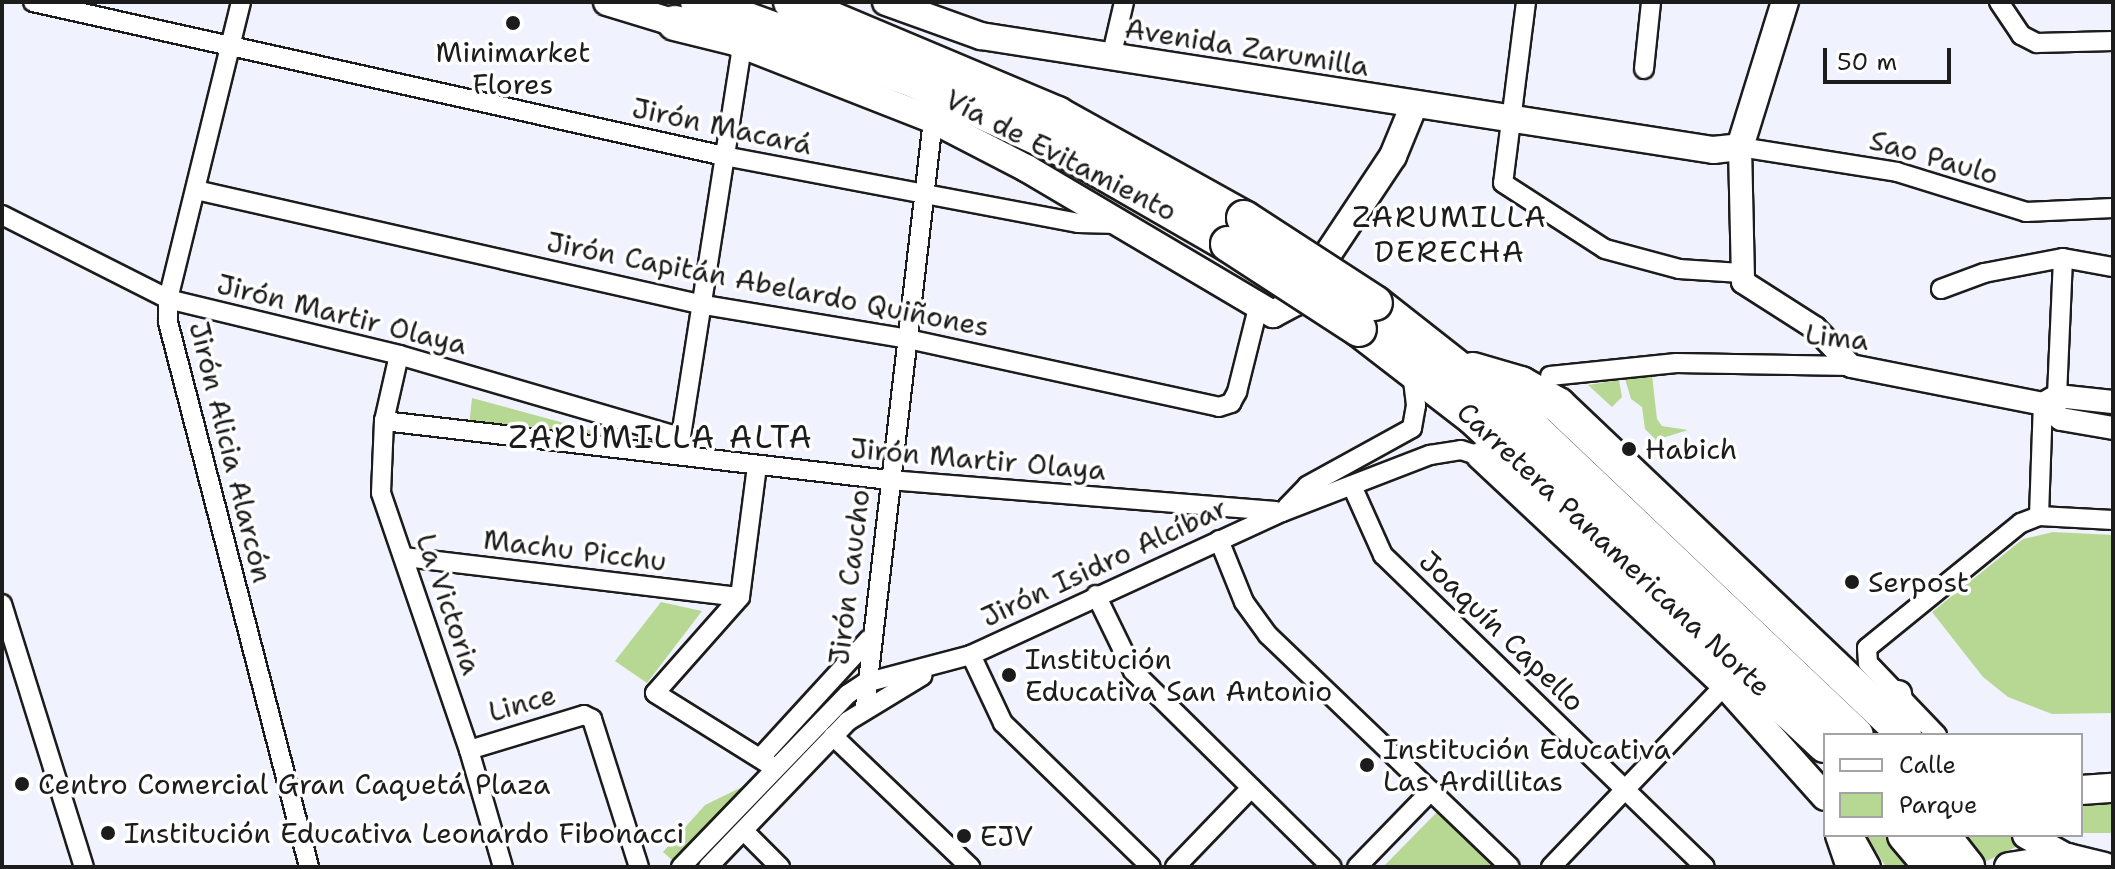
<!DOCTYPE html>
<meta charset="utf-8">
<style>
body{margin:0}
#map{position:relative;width:2115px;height:869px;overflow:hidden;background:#f0f2fe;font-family:"Shantell Sans",sans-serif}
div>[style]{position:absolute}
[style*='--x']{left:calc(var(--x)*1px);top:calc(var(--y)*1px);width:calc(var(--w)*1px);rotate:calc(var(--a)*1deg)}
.green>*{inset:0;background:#b7d892;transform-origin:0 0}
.roads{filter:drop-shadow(2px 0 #1c1c1c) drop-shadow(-2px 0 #1c1c1c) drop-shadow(0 2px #1c1c1c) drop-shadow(0 -2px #1c1c1c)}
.minor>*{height:18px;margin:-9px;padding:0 9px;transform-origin:9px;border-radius:9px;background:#fff}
.tertiary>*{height:22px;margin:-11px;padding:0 11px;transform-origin:11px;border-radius:11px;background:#fff}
.secondary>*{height:26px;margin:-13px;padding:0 13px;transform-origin:13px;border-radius:13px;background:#fff}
.primary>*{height:28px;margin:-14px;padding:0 14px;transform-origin:14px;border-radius:14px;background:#fff}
.motorway>*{height:34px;margin:-17px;padding:0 17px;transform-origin:17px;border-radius:17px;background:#fff}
.bridges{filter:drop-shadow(2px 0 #1c1c1c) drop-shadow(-2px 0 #1c1c1c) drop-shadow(0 2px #1c1c1c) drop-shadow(0 -2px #1c1c1c)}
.motorway-bridge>*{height:34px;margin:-17px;padding:0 17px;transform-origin:17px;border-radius:17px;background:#fff}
.dots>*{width:22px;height:22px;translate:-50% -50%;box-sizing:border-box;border:4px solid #fff;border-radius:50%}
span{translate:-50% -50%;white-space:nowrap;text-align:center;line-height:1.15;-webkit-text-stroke:7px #fff;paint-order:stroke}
.street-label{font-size:28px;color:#1c1c1c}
.poi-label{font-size:28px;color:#1c1c1c}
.left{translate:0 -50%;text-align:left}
.neighbourhood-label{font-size:30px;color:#1c1c1c;letter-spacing:2px}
.quarter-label{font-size:32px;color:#1c1c1c;letter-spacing:2px}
.frame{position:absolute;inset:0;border:4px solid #1c1c1c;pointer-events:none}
.legend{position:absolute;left:1823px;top:733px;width:260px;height:104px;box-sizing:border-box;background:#fff;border:2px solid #a4a4a4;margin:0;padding:10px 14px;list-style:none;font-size:24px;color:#1c1c1c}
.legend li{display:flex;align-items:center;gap:16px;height:40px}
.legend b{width:40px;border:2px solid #a4a4a4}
.scale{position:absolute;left:1823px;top:48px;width:128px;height:36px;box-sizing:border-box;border:4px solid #1c1c1c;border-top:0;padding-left:10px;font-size:24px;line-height:28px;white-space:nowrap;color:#1c1c1c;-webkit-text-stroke:6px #fff;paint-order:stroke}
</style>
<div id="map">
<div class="green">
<i style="clip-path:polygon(1652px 375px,1657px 419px,1662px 426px,1688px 430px,1656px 440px,1645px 429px,1642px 407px,1631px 399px,1625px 379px)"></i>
<i style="clip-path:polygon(1619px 380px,1622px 397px,1612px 407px,1588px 385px)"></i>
<i style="clip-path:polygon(472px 398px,648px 446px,469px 427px)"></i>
<i style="clip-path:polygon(2053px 532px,2113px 535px,2113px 713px,2052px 714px,2008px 697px,1983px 677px,1932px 612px,2023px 539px)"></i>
<i style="clip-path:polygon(661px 602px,702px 611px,647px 683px,615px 661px)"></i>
<i style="clip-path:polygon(856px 697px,860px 700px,692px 867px)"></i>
<i style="clip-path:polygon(742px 787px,673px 861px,663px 852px,705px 805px)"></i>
<i style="left:2113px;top:800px;width:33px;height:32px;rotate:90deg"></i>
<i style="clip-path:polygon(1438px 811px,1479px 851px,1496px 867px,1383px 867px)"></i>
<i style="clip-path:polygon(1866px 835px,2008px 835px,2022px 844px,1974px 867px,1886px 867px)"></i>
</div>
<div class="roads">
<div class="minor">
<i style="--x:33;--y:2;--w:708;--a:12.56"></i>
<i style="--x:724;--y:156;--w:360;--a:10.7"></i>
<i style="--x:1078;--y:223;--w:41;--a:1.4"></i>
<i style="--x:241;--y:2;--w:306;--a:103.8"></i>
<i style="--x:168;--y:299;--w:23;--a:90"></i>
<i style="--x:168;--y:322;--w:563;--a:75.49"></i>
<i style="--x:1526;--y:2;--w:182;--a:97.2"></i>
<i style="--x:1503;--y:183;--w:121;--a:32.9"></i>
<i style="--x:1605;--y:249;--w:77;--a:15.1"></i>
<i style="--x:1679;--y:269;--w:62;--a:3.7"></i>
<i style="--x:1999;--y:2;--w:40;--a:56"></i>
<i style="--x:2021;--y:35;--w:18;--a:27"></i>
<i style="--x:2037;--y:43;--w:76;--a:-1.5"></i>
<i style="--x:1111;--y:58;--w:57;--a:-76.9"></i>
<i style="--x:1644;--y:69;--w:67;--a:-84"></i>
<i style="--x:1740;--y:147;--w:159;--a:9"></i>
<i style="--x:1897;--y:172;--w:135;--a:17.2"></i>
<i style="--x:2026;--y:212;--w:87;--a:-2.6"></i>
<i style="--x:196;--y:190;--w:516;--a:12.77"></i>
<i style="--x:699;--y:304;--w:212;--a:9.5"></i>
<i style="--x:908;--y:339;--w:318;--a:12.3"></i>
<i style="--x:1219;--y:407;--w:13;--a:-18"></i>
<i style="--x:1231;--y:403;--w:13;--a:-61"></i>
<i style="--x:1237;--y:392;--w:87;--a:-76"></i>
<i style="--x:2;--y:215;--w:186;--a:26.8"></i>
<i style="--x:168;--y:299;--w:238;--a:13.6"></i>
<i style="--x:399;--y:355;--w:293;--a:16.3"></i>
<i style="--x:1941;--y:289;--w:46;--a:-20.4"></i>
<i style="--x:1984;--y:273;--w:80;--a:-10.8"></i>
<i style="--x:2063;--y:258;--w:51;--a:10.2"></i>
<i style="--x:399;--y:355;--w:68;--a:102.8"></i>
<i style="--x:384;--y:421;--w:72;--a:92.4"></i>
<i style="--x:381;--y:493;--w:272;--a:71.1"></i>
<i style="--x:469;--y:750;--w:122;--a:73.8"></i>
<i style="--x:1550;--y:376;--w:127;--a:-5.9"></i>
<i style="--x:1676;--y:363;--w:175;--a:1"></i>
<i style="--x:2057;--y:396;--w:138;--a:-87.5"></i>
<i style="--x:384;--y:421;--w:508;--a:6.66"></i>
<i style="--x:889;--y:480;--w:388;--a:4.6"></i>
<i style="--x:679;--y:449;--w:409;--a:-81.1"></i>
<i style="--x:757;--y:466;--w:132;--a:97.4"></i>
<i style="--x:740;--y:597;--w:128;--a:131.5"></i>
<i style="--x:655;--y:693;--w:142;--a:32"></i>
<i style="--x:1352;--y:486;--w:76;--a:65.8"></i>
<i style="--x:1383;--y:555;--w:448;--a:44.1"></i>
<i style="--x:1287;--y:507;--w:29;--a:-46"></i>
<i style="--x:1307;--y:486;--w:120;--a:-28.9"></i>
<i style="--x:1412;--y:428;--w:23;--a:-80"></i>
<i style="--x:1416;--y:405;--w:23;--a:-97"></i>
<i style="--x:2039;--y:516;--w:112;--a:-88"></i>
<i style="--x:1219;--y:540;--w:67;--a:68"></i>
<i style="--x:1244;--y:602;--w:41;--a:54"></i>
<i style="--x:1268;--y:635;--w:335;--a:43.8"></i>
<i style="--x:404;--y:557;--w:338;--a:6.8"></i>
<i style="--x:1096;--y:595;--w:85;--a:64"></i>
<i style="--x:1133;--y:671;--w:279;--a:44.6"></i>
<i style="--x:2;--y:604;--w:275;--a:72.7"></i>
<i style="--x:971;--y:655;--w:75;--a:64.8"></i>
<i style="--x:1003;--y:723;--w:206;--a:44.2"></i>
<i style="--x:865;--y:707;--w:591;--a:-83.39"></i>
<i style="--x:1937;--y:735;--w:100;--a:-133.8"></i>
<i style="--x:1868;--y:663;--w:15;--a:-94"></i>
<i style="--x:1867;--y:648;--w:198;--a:-39.1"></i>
<i style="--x:2021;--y:523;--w:19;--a:-21"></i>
<i style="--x:2039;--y:516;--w:74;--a:3.1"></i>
<i style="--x:833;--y:736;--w:190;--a:43.7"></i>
<i style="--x:469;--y:750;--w:120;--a:-16.9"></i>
<i style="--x:584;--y:715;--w:9;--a:27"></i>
<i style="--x:592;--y:719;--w:155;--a:72.4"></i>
<i style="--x:761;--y:757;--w:160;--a:-47.5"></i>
<i style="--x:744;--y:831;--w:51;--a:45"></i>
<i style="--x:681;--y:867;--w:240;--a:-46"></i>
<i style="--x:848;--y:694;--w:20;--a:-33"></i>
<i style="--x:865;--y:683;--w:110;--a:-14.8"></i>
<i style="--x:971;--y:655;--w:342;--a:-24.7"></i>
<i style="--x:1282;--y:512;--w:159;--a:-21.1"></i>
<i style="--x:1430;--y:455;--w:31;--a:-9"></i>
<i style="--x:1461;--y:450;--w:20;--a:18"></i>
<i style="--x:708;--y:867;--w:202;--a:-46.2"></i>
<i style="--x:848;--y:721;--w:87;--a:-31.3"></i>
<i style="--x:1175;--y:867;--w:110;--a:-46.1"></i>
<i style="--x:1357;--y:867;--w:106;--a:-45.8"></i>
<i style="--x:1551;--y:867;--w:252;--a:-46.3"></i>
</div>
<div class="tertiary">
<i style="--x:1740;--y:147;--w:135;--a:88.7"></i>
<i style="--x:1743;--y:282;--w:85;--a:32.6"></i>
<i style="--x:1815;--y:328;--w:52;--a:46.5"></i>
<i style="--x:1851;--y:366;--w:196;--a:11.2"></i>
<i style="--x:2043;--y:404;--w:16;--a:-30"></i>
<i style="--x:2057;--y:396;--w:56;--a:6.1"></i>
<i style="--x:2043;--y:404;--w:23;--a:40"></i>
<i style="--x:2061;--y:419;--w:53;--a:9.8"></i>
</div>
<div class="secondary">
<i style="--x:607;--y:2;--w:89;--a:17"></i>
<i style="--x:886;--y:2;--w:101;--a:19.7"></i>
<i style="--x:981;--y:36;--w:741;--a:8.85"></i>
<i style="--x:1713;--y:150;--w:27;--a:-6"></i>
<i style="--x:1740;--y:147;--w:152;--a:-72.8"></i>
<i style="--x:737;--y:43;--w:211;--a:21.4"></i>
<i style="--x:933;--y:120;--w:105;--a:27.3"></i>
<i style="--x:1026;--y:168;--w:287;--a:30.6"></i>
<i style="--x:1273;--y:314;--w:26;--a:-28"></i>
<i style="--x:1296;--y:302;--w:175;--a:-56.4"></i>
<i style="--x:1393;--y:156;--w:55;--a:-67.6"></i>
<i style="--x:1480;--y:456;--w:335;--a:43.1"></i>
<i style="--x:1725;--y:685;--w:150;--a:48.2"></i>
<i style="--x:1898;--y:694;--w:41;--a:81.7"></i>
<i style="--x:1849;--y:835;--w:37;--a:61"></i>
<i style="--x:2026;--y:835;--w:48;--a:28.7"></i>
</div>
<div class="primary">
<i style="--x:2081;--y:790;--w:32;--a:-4"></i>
<i style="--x:1840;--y:835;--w:34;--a:71"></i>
<i style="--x:2009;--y:867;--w:60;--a:-8.7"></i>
<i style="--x:2068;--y:858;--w:37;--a:14"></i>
</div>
<div class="motorway">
<i style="--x:698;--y:2;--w:232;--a:19.9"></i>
<i style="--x:916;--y:81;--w:168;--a:25"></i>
<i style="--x:1068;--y:152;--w:185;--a:29.9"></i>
<i style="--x:791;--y:2;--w:289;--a:22.8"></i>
<i style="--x:1057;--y:114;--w:214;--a:29.1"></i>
<i style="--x:675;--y:23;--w:83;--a:13.9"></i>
<i style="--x:1375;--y:303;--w:191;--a:38.2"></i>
<i style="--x:1525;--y:421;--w:456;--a:43.5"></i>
<i style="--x:1359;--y:329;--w:144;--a:37.7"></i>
<i style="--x:1473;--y:417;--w:481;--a:43"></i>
<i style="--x:1473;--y:370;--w:50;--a:16.3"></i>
<i style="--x:1521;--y:384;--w:43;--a:29.6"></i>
<i style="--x:1558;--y:405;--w:477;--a:43.5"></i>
<i style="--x:1905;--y:835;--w:42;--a:49.8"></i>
<i style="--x:1942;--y:835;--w:41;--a:52"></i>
</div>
</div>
<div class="bridges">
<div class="motorway-bridge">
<i style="--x:1244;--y:218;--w:156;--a:33"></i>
<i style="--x:1228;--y:244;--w:156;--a:33"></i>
</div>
</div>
<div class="dots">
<i style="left:513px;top:23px;background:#1c1c1c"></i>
<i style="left:1629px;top:449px;background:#1c1c1c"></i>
<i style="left:1852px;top:582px;background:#1c1c1c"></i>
<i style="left:1009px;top:675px;background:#1c1c1c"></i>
<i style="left:1367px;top:765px;background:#1c1c1c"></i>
<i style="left:22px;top:784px;background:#1c1c1c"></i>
<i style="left:108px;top:833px;background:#1c1c1c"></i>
<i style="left:964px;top:836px;background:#1c1c1c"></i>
</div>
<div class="street-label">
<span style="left:1247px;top:47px;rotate:9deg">Avenida Zarumilla</span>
<span style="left:722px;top:126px;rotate:12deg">Jirón Macará</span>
<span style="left:1061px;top:155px;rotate:27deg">Vía de Evitamiento</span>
<span style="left:1934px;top:157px;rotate:16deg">Sao Paulo</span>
<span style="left:768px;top:284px;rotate:11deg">Jirón Capitán Abelardo Quiñones</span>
<span style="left:342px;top:314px;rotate:14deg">Jirón Martir Olaya</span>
<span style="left:1837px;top:337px;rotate:6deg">Lima</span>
<span style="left:231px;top:452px;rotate:76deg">Jirón Alicia Alarcón</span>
<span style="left:978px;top:459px;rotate:5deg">Jirón Martir Olaya</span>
<span style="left:1614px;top:549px;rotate:43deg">Carretera Panamericana Norte</span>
<span style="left:575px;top:550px;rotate:7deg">Machu Picchu</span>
<span style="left:1104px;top:562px;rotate:-25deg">Jirón Isidro Alcíbar</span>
<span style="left:849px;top:577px;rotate:-83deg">Jirón Caucho</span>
<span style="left:449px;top:604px;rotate:71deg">La Victoria</span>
<span style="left:1502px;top:631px;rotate:44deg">Joaquín Capello</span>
<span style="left:522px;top:703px;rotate:-16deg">Lince</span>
</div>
<div class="poi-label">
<span style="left:513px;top:68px">Minimarket<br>Flores</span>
<span class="left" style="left:1645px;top:449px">Habich</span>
<span class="left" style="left:1868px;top:582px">Serpost</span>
<span class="left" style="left:1025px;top:675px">Institución<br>Educativa San Antonio</span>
<span class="left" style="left:1383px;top:765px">Institución Educativa<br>Las Ardillitas</span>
<span class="left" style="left:38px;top:784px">Centro Comercial Gran Caquetá Plaza</span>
<span class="left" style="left:124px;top:833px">Institución Educativa Leonardo Fibonacci</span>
<span class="left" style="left:980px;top:836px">EJV</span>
</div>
<div class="neighbourhood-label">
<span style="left:1450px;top:234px">ZARUMILLA<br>DERECHA</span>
</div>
<div class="quarter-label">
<span style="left:661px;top:437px">ZARUMILLA ALTA</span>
</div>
<div class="frame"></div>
<ul class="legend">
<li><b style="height:10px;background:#fff"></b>Calle</li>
<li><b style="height:22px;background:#b7d892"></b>Parque</li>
</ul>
<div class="scale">50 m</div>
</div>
